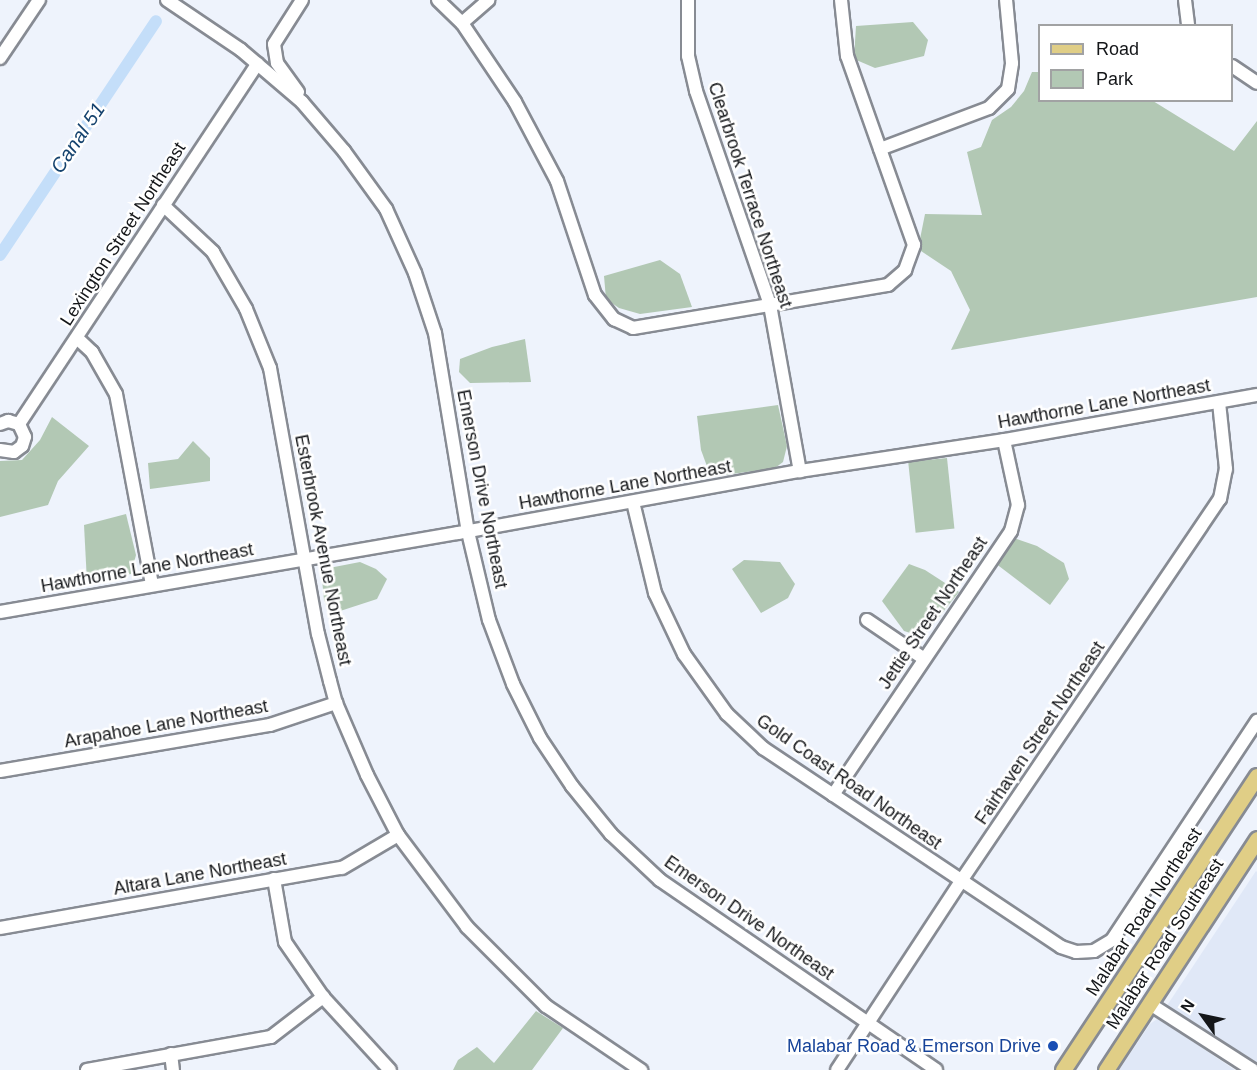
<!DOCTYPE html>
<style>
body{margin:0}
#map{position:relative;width:1257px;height:1070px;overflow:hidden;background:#eef3fc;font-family:Helvetica,sans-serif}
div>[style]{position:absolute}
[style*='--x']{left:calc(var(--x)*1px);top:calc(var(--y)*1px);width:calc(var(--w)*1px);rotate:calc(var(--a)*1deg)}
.built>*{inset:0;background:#e0e8f7}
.green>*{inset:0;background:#b2c8b4;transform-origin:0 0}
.canal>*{height:12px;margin:-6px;padding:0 6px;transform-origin:6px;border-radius:6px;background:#c4def9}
.roads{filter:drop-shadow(2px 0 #878b93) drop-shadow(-2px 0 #878b93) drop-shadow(0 2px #878b93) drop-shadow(0 -2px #878b93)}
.minor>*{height:12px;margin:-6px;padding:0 6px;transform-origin:6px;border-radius:6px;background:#fff}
.major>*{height:15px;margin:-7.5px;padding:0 7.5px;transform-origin:7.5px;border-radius:7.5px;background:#e0ce86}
.dots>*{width:16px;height:16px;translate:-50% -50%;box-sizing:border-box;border:3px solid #fff;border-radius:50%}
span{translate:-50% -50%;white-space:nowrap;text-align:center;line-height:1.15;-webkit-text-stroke:5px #fff;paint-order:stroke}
.street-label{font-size:18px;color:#141619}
.transit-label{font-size:18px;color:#164399}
.right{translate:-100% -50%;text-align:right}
.water-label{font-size:20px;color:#15436e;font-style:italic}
.legend{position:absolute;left:1038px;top:24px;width:195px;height:78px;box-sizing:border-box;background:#fff;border:2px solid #a1a2a3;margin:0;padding:8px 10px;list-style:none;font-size:18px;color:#141619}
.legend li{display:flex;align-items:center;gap:12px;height:30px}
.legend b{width:30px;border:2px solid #a1a2a3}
.north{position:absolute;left:1173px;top:986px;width:60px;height:60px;-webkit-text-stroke:4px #fff;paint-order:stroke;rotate:303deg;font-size:16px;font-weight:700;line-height:24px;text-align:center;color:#141619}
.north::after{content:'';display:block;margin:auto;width:21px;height:27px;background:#141619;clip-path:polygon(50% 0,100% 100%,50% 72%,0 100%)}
</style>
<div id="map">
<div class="built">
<i style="clip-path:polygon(1256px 871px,1257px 872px,1257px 1064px,1166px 1007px)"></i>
<i style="clip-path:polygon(1157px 1019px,1171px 1027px,1235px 1070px,1119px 1070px,1150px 1024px)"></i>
</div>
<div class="green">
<i style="clip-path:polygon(913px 22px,928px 40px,924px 56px,875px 68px,854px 59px,856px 26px)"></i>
<i style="clip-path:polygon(1032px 72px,1039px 72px,1040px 100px,1153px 101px,1234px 151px,1257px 121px,1257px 297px,951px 350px,970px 310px,951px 271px,918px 249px,925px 214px,982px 215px,967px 152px,981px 147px,992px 120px,1011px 107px,1024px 91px)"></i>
<i style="clip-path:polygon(660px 260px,680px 274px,692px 307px,640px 314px,619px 308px,606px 299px,604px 276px)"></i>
<i style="clip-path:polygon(525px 339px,531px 382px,470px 383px,459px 372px,460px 359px,492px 347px)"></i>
<i style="clip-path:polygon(778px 405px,787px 446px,783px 462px,775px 468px,711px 477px,701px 450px,697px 416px)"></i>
<i style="clip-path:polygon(52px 417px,89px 446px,58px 481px,48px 505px,0 517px,0 461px,22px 460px,40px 440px)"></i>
<i style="clip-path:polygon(193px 441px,210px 458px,210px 481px,150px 489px,148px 463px,178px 459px)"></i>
<i style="left:947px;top:458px;width:71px;height:39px;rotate:84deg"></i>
<i style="clip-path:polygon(126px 514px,136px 555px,131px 574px,87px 582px,84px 525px)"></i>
<i style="clip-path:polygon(1011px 537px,1037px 546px,1064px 563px,1069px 579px,1050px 605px,995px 563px)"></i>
<i style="clip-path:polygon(744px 560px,780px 562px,795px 584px,788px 598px,761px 613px,732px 569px)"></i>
<i style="clip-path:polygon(360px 562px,376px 569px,387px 579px,377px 599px,331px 614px,324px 600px,322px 579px,329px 568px)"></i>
<i style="clip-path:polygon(909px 564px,925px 570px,959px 592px,923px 637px,904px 631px,882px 601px)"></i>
<i style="clip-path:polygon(536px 1011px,563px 1028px,532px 1070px,453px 1070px,458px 1060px,477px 1047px,494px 1063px)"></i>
</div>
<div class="canal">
<i style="--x:0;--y:255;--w:281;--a:-56.3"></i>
</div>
<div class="roads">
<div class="minor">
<i style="--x:167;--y:0;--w:89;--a:34"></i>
<i style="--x:241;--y:50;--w:80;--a:40.4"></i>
<i style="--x:302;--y:102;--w:65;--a:49.4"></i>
<i style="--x:344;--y:151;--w:72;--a:54.1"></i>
<i style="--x:386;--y:209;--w:70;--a:65.6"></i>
<i style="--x:415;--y:273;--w:63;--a:71.6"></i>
<i style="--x:435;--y:333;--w:202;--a:80.6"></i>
<i style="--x:468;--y:532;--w:90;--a:76.6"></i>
<i style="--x:489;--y:620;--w:68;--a:69.4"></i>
<i style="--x:513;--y:684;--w:60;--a:63.4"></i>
<i style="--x:540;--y:738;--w:58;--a:56.3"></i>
<i style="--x:572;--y:786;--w:62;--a:50.9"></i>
<i style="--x:611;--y:834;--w:67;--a:43.2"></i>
<i style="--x:660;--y:880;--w:335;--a:34.5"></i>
<i style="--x:438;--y:0;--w:33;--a:44"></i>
<i style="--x:462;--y:23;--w:95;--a:56.1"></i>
<i style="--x:515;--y:102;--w:89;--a:62"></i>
<i style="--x:557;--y:181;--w:120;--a:71.6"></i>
<i style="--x:595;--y:295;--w:31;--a:52"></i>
<i style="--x:614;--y:319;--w:21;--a:25"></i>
<i style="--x:633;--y:328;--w:259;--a:-9.6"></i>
<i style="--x:888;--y:285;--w:23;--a:-41"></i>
<i style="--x:905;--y:270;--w:27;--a:-70"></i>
<i style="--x:914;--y:245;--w:201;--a:-109.5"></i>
<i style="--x:847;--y:56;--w:56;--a:-96.1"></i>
<i style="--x:688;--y:0;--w:56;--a:90"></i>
<i style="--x:688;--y:56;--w:36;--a:77"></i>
<i style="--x:696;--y:91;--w:226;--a:70.9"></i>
<i style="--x:770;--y:305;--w:169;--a:79.8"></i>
<i style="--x:1185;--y:0;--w:26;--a:83"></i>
<i style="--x:462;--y:23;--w:35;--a:-41"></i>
<i style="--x:0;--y:58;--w:70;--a:-56.1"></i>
<i style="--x:1232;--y:66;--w:30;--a:34"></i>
<i style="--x:298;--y:92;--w:36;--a:-126"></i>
<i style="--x:277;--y:63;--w:19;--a:-99"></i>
<i style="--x:274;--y:44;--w:52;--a:-57.5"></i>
<i style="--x:880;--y:149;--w:116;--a:-20.6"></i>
<i style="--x:989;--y:108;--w:27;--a:-45"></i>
<i style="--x:1008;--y:89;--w:26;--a:-81"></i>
<i style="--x:1012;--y:63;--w:63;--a:-95.4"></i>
<i style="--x:163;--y:205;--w:69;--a:43.2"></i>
<i style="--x:213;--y:252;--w:66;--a:59.9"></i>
<i style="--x:246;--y:309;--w:64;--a:67.9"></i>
<i style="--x:270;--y:368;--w:270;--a:79.8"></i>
<i style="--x:318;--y:634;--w:49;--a:75.7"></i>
<i style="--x:330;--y:681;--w:23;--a:75"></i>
<i style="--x:336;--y:703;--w:78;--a:66.7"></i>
<i style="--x:367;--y:775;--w:68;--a:62.7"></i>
<i style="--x:398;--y:835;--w:115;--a:53.1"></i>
<i style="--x:467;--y:927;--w:112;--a:45"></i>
<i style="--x:546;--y:1006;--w:115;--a:34"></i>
<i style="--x:77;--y:338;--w:21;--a:43"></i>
<i style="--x:92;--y:352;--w:48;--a:60.3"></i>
<i style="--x:116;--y:394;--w:194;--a:79.3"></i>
<i style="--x:0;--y:424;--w:9;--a:-21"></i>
<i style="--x:8;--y:421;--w:11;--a:15"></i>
<i style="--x:19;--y:424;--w:14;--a:65"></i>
<i style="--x:25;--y:437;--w:9;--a:108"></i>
<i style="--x:22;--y:446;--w:10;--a:143"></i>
<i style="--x:14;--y:452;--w:14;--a:-172"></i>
<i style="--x:19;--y:424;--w:432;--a:-56.5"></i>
<i style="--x:633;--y:502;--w:94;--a:76.4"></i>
<i style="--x:655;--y:593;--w:68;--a:64.6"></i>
<i style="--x:684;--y:654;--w:74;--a:54.4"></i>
<i style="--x:727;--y:714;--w:50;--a:43.4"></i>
<i style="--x:763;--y:748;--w:358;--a:33.7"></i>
<i style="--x:1061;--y:947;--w:16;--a:18"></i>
<i style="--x:1076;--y:952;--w:18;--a:-3"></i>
<i style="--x:1094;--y:951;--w:21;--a:-31"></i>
<i style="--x:1112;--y:940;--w:263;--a:-56.5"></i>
<i style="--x:0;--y:612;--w:465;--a:-9.8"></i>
<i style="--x:458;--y:533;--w:348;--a:-10.3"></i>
<i style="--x:800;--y:471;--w:206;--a:-8.6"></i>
<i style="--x:1004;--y:440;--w:257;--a:-10.1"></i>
<i style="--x:867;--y:620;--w:68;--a:34.2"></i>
<i style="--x:0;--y:771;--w:274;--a:-9.7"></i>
<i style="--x:270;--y:725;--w:70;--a:-18.4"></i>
<i style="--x:833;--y:795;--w:318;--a:-56"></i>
<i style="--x:1011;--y:531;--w:27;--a:-75"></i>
<i style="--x:1018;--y:505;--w:66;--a:-102.2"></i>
<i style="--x:274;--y:879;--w:64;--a:80.1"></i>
<i style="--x:285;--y:942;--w:67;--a:55.4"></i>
<i style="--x:323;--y:997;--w:99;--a:47.5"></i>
<i style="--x:0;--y:928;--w:347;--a:-10"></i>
<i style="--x:342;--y:868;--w:65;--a:-30.5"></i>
<i style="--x:1150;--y:1004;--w:122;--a:32.7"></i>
<i style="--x:171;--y:1054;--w:16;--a:83"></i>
<i style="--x:87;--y:1070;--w:187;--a:-10.2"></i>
<i style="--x:271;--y:1037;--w:66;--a:-37.6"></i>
<i style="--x:837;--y:1070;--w:226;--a:-56.7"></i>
<i style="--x:961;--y:881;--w:462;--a:-55.9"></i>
<i style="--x:1220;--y:499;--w:31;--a:-79"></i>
<i style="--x:1226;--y:469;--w:67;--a:-96"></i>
</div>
<div class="major">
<i style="--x:1063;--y:1070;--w:352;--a:-56.6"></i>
<i style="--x:1106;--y:1070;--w:276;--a:-56.8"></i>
</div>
</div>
<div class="dots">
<i style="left:1053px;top:1046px;background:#1a4fb4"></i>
</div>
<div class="street-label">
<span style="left:750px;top:195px;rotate:72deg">Clearbrook Terrace Northeast</span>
<span style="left:123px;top:234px;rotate:-57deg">Lexington Street Northeast</span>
<span style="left:1104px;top:404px;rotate:-10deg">Hawthorne Lane Northeast</span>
<span style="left:625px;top:485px;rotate:-10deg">Hawthorne Lane Northeast</span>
<span style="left:482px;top:489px;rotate:79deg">Emerson Drive Northeast</span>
<span style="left:323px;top:550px;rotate:79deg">Esterbrook Avenue Northeast</span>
<span style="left:147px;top:568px;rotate:-10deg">Hawthorne Lane Northeast</span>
<span style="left:933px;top:613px;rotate:-56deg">Jettie Street Northeast</span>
<span style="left:166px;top:724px;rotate:-10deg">Arapahoe Lane Northeast</span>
<span style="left:1040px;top:733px;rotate:-56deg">Fairhaven Street Northeast</span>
<span style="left:849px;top:782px;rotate:35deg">Gold Coast Road Northeast</span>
<span style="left:200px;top:874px;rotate:-10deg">Altara Lane Northeast</span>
<span style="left:1144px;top:912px;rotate:-57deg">Malabar Road Northeast</span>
<span style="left:749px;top:918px;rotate:35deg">Emerson Drive Northeast</span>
<span style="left:1165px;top:944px;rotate:-57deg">Malabar Road Southeast</span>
</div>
<div class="transit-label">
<span class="right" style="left:1041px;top:1046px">Malabar Road &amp; Emerson Drive</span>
</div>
<div class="water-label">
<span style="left:78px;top:138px;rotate:-56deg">Canal 51</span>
</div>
<ul class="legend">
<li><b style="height:8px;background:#e0ce86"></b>Road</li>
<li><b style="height:16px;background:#b2c8b4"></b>Park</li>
</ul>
<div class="north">N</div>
</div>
